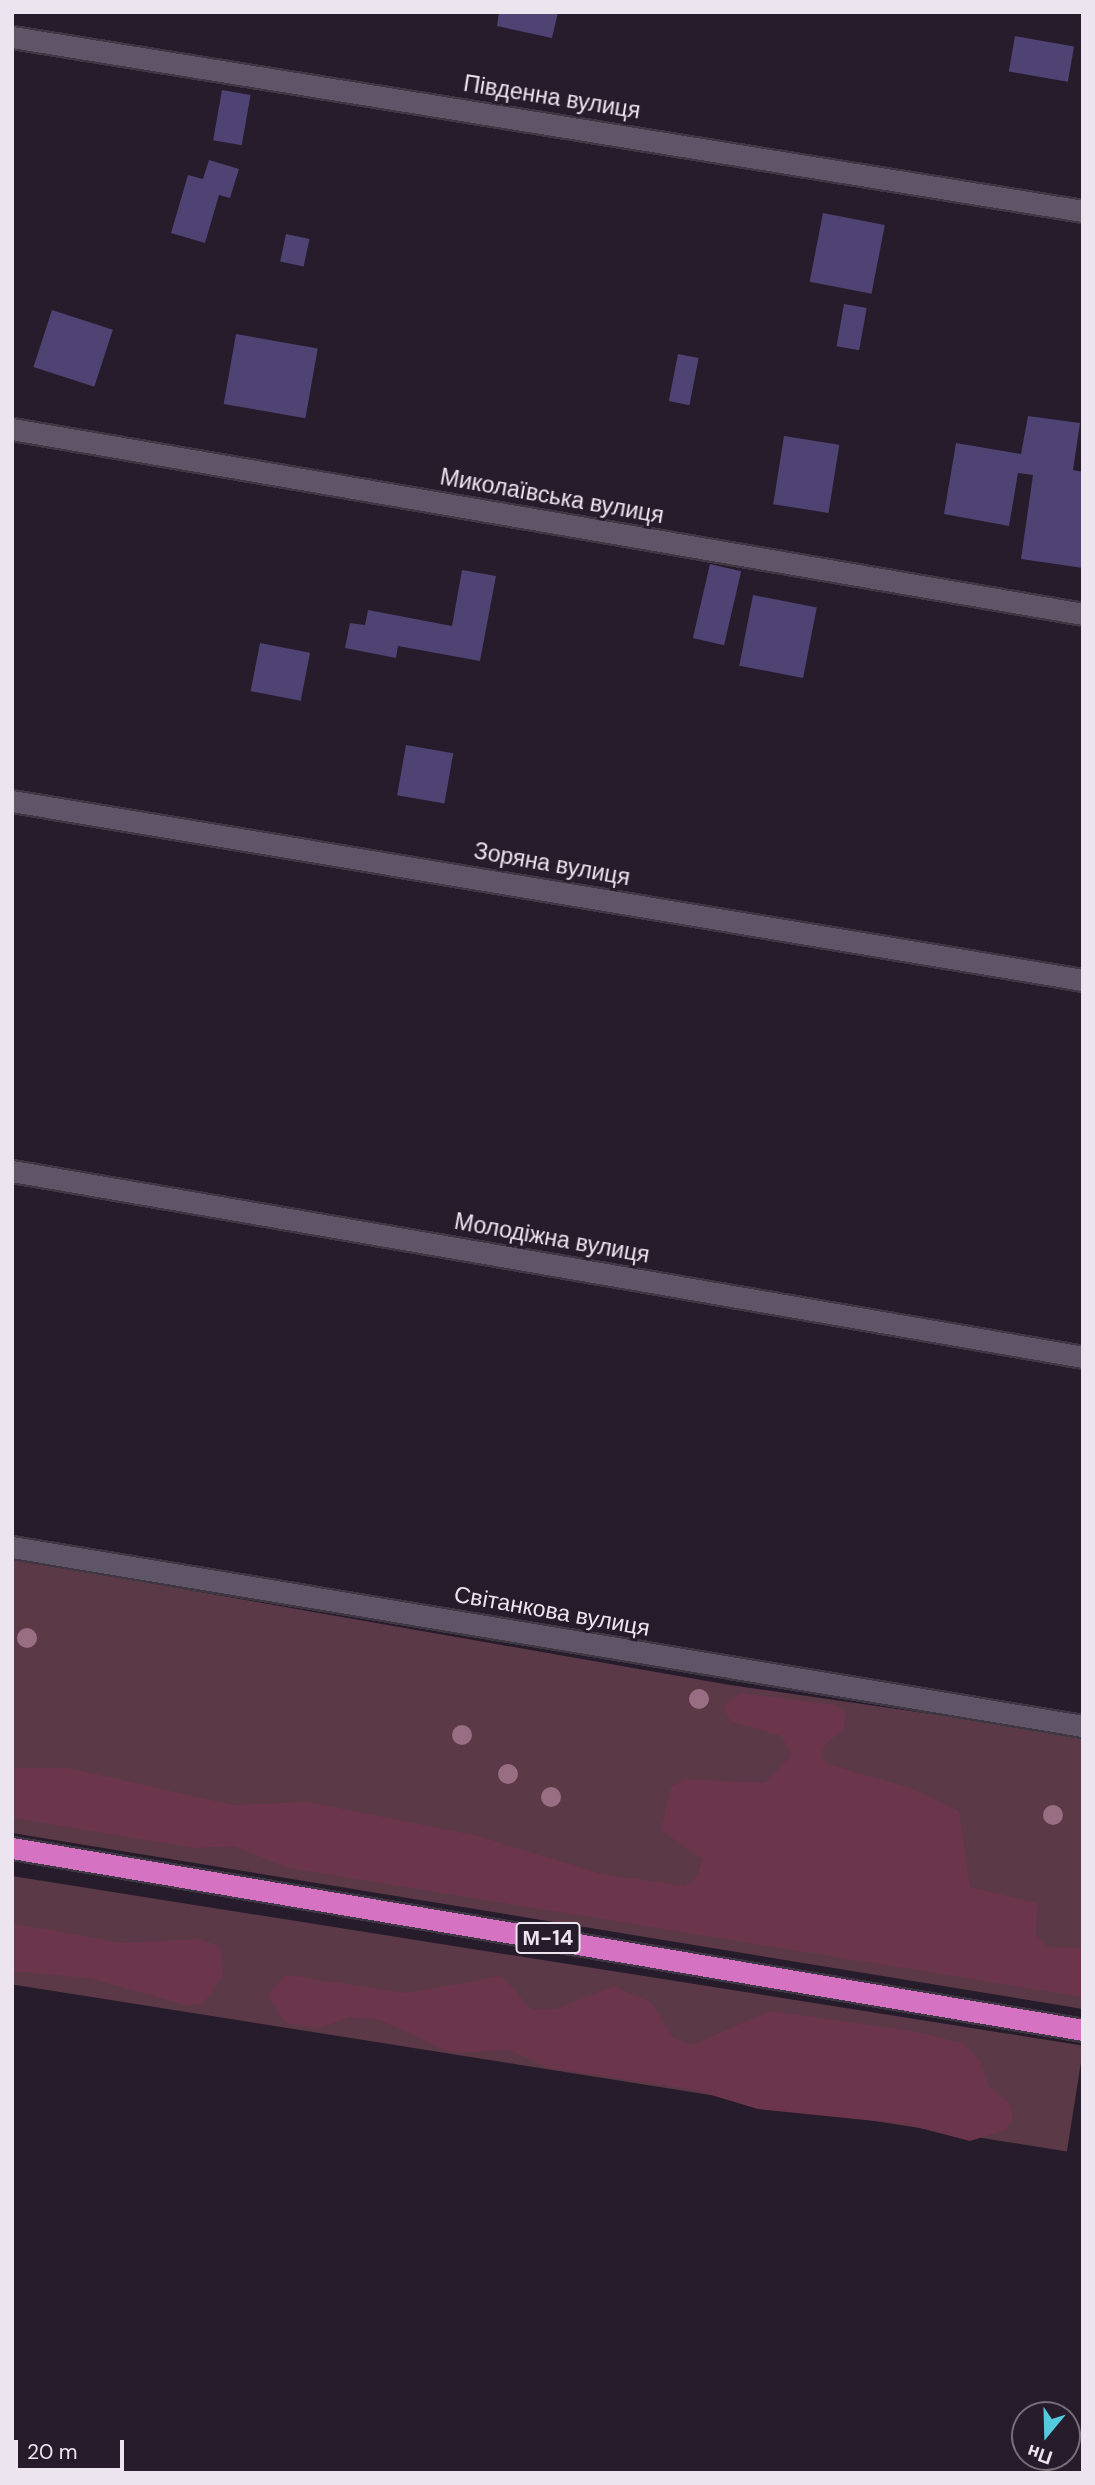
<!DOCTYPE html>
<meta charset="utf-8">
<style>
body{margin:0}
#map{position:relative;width:1095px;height:2485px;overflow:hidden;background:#271c2c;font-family:"DM Sans",sans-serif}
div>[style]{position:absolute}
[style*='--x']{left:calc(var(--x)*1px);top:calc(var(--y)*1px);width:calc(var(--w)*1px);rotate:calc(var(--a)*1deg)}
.green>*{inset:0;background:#5b3946;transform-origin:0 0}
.forest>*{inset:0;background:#6b364b}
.building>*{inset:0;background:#4e4373;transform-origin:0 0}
.roads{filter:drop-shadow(2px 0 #403744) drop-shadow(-2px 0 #403744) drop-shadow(0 2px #403744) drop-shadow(0 -2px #403744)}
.minor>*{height:21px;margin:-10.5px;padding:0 10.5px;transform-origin:10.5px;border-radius:10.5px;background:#605467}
.highway>*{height:21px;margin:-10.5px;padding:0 10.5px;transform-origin:10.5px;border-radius:10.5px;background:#d573c2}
.trees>*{width:20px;height:20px;margin:-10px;border-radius:50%;background:#996d82}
span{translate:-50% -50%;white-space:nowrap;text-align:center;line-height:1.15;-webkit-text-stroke:6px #271c2c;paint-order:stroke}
.shield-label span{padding:2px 5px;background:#271c2c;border:2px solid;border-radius:5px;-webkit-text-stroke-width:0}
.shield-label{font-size:21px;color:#ece4ef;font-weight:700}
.street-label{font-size:23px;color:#ece4ef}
.frame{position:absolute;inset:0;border:14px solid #ece4ef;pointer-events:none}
.north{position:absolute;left:1011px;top:2401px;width:70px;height:70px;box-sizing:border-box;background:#271c2c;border:2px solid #766c7a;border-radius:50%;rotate:199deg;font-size:19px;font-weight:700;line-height:28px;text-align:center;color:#ece4ef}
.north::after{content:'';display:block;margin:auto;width:24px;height:32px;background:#55cade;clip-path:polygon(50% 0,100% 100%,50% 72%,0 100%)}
.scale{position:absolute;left:14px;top:2440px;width:110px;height:32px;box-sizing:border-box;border:4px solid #ece4ef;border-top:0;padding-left:9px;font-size:21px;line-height:24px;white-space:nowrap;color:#ece4ef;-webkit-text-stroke:5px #271c2c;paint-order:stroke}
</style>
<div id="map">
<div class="green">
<i style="clip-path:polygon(12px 1559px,730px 1685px,1083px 1736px,1083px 2009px,12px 1833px)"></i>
<i style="left:12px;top:1876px;width:1085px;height:107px;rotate:9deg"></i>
</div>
<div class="forest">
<i style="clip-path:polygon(741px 1693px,837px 1705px,845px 1712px,844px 1729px,825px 1745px,821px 1756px,827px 1764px,908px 1787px,959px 1811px,970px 1887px,1037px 1903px,1036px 1936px,1047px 1947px,1083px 1948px,1083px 1997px,288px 1868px,234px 1846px,196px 1848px,12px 1818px,12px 1768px,68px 1768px,233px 1805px,308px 1802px,478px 1836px,601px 1874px,684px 1886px,697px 1877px,702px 1859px,661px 1830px,671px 1787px,687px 1779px,765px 1783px,792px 1754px,781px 1736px,730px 1721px,723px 1706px)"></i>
<i style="clip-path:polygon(12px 1923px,122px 1943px,199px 1939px,220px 1946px,223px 1975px,203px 2004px,185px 2005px,89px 1978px,12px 1971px)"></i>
<i style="clip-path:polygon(286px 1975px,407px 1993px,501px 1976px,532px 2010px,556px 2009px,614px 1986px,652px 2003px,672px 2037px,692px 2045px,770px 2011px,913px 2031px,963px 2043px,980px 2060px,989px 2087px,1009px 2102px,1013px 2117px,1006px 2130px,970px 2141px,905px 2124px,758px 2109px,691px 2089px,548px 2068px,509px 2050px,452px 2053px,380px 2020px,350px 2017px,319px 2028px,299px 2026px,285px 2022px,267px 1995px)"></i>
</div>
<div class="building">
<i style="clip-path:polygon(499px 12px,558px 12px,552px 38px,497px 26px)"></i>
<i style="left:1015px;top:36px;width:60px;height:36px;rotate:10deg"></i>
<i style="left:222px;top:90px;width:29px;height:51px;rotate:10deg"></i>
<i style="clip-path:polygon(209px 160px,239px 169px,230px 198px,219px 195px,205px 243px,171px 233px,188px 175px,203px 179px)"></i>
<i style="left:823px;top:213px;width:63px;height:70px;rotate:11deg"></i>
<i style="left:286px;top:234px;width:24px;height:28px;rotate:12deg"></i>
<i style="left:844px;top:304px;width:23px;height:43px;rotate:10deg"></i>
<i style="left:52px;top:310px;width:64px;height:60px;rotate:18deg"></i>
<i style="left:236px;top:334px;width:83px;height:71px;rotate:10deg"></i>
<i style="left:678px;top:354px;width:21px;height:48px;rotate:11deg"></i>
<i style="clip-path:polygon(1028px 416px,1080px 423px,1073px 470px,1083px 472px,1083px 568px,1021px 559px,1033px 475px,1018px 473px,1009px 526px,944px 514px,956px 443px,1021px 454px)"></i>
<i style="left:784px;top:436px;width:56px;height:69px;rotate:9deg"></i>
<i style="left:710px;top:564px;width:32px;height:76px;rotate:13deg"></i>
<i style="clip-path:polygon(462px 570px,496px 576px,480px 661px,398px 646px,396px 658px,345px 648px,350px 623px,365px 625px,368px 610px,452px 626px)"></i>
<i style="left:753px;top:595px;width:65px;height:72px;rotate:11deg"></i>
<i style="left:260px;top:643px;width:51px;height:49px;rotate:11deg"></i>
<i style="left:406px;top:745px;width:48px;height:51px;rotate:10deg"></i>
</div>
<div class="roads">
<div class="minor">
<i style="--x:12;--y:37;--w:1085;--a:9.23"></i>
<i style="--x:12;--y:429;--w:1087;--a:9.8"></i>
<i style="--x:12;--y:801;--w:1086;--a:9.49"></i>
<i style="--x:12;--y:1171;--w:1087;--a:9.85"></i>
<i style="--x:12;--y:1547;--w:1086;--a:9.49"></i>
</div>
<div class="highway">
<i style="--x:12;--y:1848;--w:1086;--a:9.64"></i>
</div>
</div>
<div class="trees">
<i style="left:27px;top:1638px"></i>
<i style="left:699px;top:1699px"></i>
<i style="left:462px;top:1735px"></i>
<i style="left:508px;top:1774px"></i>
<i style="left:551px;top:1797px"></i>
<i style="left:1053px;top:1815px"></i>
</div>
<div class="shield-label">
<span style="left:548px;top:1938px">М-14</span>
</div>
<div class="street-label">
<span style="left:552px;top:97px;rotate:9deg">Південна вулиця</span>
<span style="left:552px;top:496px;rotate:10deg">Миколаївська вулиця</span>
<span style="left:552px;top:864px;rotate:10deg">Зоряна вулиця</span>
<span style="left:552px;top:1238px;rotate:10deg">Молодіжна вулиця</span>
<span style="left:552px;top:1611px;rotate:10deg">Світанкова вулиця</span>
</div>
<div class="frame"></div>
<div class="north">Пн</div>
<div class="scale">20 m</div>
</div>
